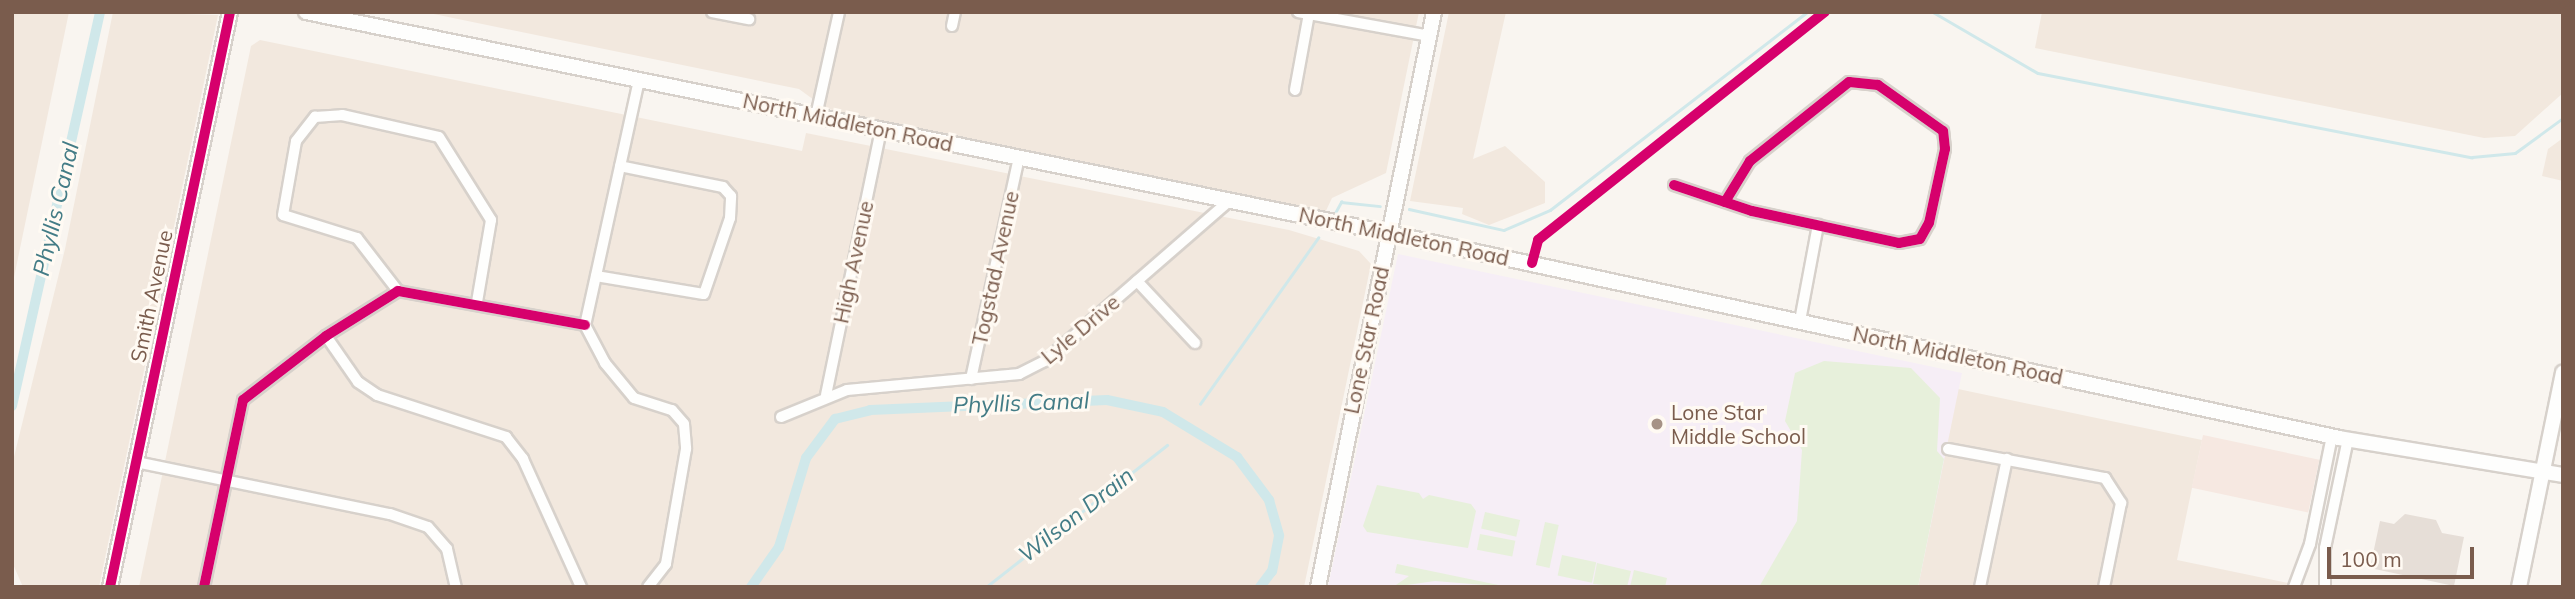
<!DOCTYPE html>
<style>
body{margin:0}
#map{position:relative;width:2575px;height:599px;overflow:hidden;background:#f9f5f0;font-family:Mulish,sans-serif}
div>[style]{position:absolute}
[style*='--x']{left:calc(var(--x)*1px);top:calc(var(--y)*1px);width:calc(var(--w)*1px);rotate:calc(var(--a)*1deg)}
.residential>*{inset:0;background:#f2e8de}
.commercial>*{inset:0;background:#f6e8e1;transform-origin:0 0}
.education>*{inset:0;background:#f6eef6}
.green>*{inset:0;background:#e7f0db;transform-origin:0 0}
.stream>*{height:2.5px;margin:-1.25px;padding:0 1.25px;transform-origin:1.25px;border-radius:1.25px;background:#d0e8ea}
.canal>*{height:10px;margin:-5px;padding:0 5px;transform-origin:5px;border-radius:5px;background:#d0e8ea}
.building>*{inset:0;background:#e6ded7}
.roads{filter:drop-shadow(2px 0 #d7d1cb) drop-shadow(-2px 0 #d7d1cb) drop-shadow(0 2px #d7d1cb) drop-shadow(0 -2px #d7d1cb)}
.street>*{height:10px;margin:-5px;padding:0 5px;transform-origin:5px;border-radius:5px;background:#fefefd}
.secondary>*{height:14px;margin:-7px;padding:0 7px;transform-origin:7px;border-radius:7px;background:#fefefd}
.cycleway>*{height:10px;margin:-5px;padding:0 5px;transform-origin:5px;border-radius:5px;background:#d6006c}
.dots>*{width:19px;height:19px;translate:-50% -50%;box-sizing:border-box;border:4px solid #fffaf3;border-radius:50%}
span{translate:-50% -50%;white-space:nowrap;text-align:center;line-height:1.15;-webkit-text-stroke:6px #fffaf3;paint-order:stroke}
.street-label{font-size:21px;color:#7a5c4d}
.poi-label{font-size:21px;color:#7a5c4d}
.left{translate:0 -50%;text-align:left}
.water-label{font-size:23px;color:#437c86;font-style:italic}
.frame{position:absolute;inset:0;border:14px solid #7a5c4d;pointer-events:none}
.scale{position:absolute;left:2327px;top:547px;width:147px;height:32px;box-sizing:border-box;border:4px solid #7a5c4d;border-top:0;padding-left:9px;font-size:21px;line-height:24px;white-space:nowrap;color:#7a5c4d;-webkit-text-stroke:5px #fffaf3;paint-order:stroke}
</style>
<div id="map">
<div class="residential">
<i style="clip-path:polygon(12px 12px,69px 12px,12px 287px)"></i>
<i style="clip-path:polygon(113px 12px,218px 15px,99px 587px,23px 587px,12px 562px,12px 465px,65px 249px)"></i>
<i style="clip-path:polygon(424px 12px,1419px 12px,1386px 173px,1332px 198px,1324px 215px,899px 128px,825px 108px,799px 89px)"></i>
<i style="clip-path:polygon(1449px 12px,1506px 12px,1473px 159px,1505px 146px,1545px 182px,1545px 203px,1489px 225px,1462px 214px,1463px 208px,1410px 201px)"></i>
<i style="clip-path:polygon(2042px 12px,2563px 12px,2563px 93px,2515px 136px,2484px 138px,2035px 48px)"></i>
<i style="clip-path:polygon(260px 40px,802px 151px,806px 133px,1289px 230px,1359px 251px,1371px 264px,1304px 587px,139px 587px,251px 46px)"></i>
<i style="clip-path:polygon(2563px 138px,2563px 181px,2542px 176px,2548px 149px)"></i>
<i style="clip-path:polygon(1958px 389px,2202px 440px,2177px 560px,2308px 587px,1918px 587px)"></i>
</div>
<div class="commercial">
<i style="left:2203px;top:435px;width:119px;height:54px;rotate:12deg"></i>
</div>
<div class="education">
<i style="clip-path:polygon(1398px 254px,1962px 373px,1918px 587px,1328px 587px)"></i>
</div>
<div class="green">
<i style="clip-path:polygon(1824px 361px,1911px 368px,1940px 398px,1937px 451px,1944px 459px,1918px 587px,1759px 587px,1797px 521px,1802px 450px,1785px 421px,1795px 373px)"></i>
<i style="clip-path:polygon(1377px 485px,1419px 493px,1423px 499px,1429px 495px,1471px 504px,1476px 511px,1468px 548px,1367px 532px,1363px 526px)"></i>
<i style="left:1485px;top:512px;width:36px;height:17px;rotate:13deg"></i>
<i style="left:1545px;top:522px;width:14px;height:44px;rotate:12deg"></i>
<i style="left:1480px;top:534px;width:36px;height:16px;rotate:11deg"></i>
<i style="left:1562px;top:555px;width:35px;height:21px;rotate:12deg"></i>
<i style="clip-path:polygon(1597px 563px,1631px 571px,1627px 587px,1593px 584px)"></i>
<i style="clip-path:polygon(1397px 564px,1508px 587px,1435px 581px,1393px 587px,1409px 576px,1395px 573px)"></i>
<i style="clip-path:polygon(1634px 570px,1667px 578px,1665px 587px,1630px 587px)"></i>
</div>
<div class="stream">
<i style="--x:1933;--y:12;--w:121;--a:30.2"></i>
<i style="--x:2038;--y:73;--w:442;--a:11"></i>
<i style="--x:2472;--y:157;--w:43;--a:-5.3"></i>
<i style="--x:2515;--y:153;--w:59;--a:-36.1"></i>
<i style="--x:1409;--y:209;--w:97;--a:12.5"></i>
<i style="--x:1504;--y:230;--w:50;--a:-23.5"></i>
<i style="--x:1550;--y:210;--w:324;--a:-37.6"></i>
<i style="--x:1335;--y:213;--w:13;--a:-61"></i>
<i style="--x:1341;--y:202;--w:39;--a:6"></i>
<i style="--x:1200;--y:404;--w:204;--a:-54.6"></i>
<i style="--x:986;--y:587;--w:230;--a:-38.1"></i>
</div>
<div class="canal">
<i style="--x:12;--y:406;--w:404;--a:-77.4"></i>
<i style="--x:751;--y:587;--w:49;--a:-55"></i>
<i style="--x:779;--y:547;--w:93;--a:-73.1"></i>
<i style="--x:806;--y:458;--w:49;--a:-53.4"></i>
<i style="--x:835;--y:419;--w:36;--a:-14"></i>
<i style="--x:870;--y:410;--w:237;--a:-2.4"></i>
<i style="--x:1107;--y:400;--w:57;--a:12.1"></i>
<i style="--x:1163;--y:412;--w:87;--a:31.3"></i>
<i style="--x:1237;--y:457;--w:54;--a:53.3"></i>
<i style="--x:1269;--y:500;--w:37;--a:74"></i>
<i style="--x:1279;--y:536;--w:36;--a:101"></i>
<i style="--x:1272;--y:571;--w:20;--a:127"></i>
</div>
<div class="building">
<i style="clip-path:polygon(2405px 514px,2436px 520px,2442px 533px,2464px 537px,2454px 586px,2370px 568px,2380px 521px,2394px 524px)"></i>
</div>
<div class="roads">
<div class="street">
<i style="--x:712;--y:12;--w:38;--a:11"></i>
<i style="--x:1298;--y:12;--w:134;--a:10.3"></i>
<i style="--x:952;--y:26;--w:14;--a:-78"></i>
<i style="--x:639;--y:80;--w:251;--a:102.4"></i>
<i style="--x:585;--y:325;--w:43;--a:62.2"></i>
<i style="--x:605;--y:363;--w:45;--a:50.4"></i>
<i style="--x:634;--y:398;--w:40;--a:18"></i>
<i style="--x:672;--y:410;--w:18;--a:49"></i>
<i style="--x:684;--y:424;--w:25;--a:85"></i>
<i style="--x:686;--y:449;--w:117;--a:99.9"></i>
<i style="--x:666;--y:564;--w:29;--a:128"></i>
<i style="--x:1295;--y:90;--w:77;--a:-79.6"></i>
<i style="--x:816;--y:116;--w:107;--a:-77.5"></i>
<i style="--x:1674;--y:185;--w:82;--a:18.4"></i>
<i style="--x:1752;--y:211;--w:150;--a:12.3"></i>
<i style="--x:1899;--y:243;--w:21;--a:-11"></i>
<i style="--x:1920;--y:239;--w:18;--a:-61"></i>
<i style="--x:1929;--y:223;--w:76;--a:-77.8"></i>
<i style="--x:1945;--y:149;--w:18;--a:-96"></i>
<i style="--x:1943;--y:131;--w:80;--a:-144.7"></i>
<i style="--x:1878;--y:85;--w:29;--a:-174"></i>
<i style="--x:1849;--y:82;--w:127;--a:141.4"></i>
<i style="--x:1750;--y:161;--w:48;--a:121.4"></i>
<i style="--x:596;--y:276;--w:109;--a:9.5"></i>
<i style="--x:704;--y:294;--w:80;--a:-71.1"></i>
<i style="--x:730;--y:218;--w:22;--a:-87"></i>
<i style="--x:731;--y:196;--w:12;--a:-132"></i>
<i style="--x:723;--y:187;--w:105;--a:-168.5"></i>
<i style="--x:1137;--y:281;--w:85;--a:46.9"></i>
<i style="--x:398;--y:291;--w:67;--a:-127.7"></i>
<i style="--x:357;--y:238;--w:77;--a:-162.7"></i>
<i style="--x:283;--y:215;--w:75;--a:-80"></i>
<i style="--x:296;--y:141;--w:31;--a:-52"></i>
<i style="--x:315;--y:117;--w:27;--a:-4"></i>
<i style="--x:342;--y:115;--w:99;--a:12.8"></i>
<i style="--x:439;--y:137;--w:98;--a:57.9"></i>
<i style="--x:491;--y:220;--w:83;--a:99.7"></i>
<i style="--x:1800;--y:321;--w:98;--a:-79.4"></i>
<i style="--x:326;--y:336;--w:56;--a:55.2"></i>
<i style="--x:358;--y:382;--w:23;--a:34"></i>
<i style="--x:377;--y:395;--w:136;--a:18"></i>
<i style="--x:506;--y:437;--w:28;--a:52"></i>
<i style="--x:523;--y:459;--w:141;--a:65.6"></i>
<i style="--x:971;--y:379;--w:227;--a:-77.8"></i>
<i style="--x:826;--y:395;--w:272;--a:-78.3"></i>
<i style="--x:781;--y:417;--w:71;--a:-22.2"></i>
<i style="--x:847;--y:390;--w:173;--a:-5.3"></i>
<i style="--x:1019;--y:374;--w:29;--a:-27"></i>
<i style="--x:1045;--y:361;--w:244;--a:-41"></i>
<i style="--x:1948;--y:449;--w:160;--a:10.5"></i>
<i style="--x:2105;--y:478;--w:30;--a:57"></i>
<i style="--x:2121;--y:503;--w:86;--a:101.4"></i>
<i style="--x:136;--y:462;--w:259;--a:11.6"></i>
<i style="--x:390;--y:514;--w:40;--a:18.9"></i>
<i style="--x:428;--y:527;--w:29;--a:49"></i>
<i style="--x:447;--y:549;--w:39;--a:77"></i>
<i style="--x:204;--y:587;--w:191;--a:-78.2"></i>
<i style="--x:243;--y:400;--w:105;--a:-37.6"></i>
<i style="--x:326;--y:336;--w:85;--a:-32"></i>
<i style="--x:398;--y:291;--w:190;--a:10.3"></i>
<i style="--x:1980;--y:587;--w:131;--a:-78.1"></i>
<i style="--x:2294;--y:587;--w:46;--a:-69.6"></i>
<i style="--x:2310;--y:544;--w:110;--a:-78.5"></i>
<i style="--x:2325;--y:587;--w:39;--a:-90"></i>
<i style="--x:2325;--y:548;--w:111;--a:-78.1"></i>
</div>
<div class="secondary">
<i style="--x:306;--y:12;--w:1104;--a:11.54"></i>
<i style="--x:1388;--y:233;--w:973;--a:12.16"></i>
<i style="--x:2339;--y:438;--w:227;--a:9.4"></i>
<i style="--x:110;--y:587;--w:587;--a:-78.21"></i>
<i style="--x:1318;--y:587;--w:587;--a:-78.59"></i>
<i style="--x:2519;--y:587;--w:219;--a:-78.4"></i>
</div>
</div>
<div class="cycleway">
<i style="--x:1674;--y:185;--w:82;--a:18.4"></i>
<i style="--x:1752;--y:211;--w:150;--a:12.3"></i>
<i style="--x:1899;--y:243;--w:21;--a:-11"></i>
<i style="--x:1920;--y:239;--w:18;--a:-61"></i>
<i style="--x:1929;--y:223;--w:76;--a:-77.8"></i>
<i style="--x:1945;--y:149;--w:18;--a:-96"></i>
<i style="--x:1943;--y:131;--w:80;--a:-144.7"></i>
<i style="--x:1878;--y:85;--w:29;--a:-174"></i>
<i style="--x:1849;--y:82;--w:127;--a:141.4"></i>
<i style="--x:1750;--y:161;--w:48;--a:121.4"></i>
<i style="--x:1532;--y:263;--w:24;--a:-75"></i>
<i style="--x:1538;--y:240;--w:367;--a:-38.5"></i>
<i style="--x:110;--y:587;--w:587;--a:-78.21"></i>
<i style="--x:204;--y:587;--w:191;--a:-78.2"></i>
<i style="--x:243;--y:400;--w:105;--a:-37.6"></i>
<i style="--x:326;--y:336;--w:85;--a:-32"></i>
<i style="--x:398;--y:291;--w:190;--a:10.3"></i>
</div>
<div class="dots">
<i style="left:1657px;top:424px;background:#a69286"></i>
</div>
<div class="street-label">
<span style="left:848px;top:122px;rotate:12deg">North Middleton Road</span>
<span style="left:1404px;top:236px;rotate:12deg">North Middleton Road</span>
<span style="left:853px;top:262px;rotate:-78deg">High Avenue</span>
<span style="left:995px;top:268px;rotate:-78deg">Togstad Avenue</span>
<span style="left:151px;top:296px;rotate:-78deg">Smith Avenue</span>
<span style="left:1080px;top:329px;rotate:-40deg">Lyle Drive</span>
<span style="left:1366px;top:340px;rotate:-78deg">Lone Star Road</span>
<span style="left:1958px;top:355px;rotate:12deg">North Middleton Road</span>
</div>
<div class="poi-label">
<span class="left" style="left:1671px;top:424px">Lone Star<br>Middle School</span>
</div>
<div class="water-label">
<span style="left:56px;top:209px;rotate:-77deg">Phyllis Canal</span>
<span style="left:1021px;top:403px;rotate:-2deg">Phyllis Canal</span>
<span style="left:1076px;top:515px;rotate:-38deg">Wilson Drain</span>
</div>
<div class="frame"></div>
<div class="scale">100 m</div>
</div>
